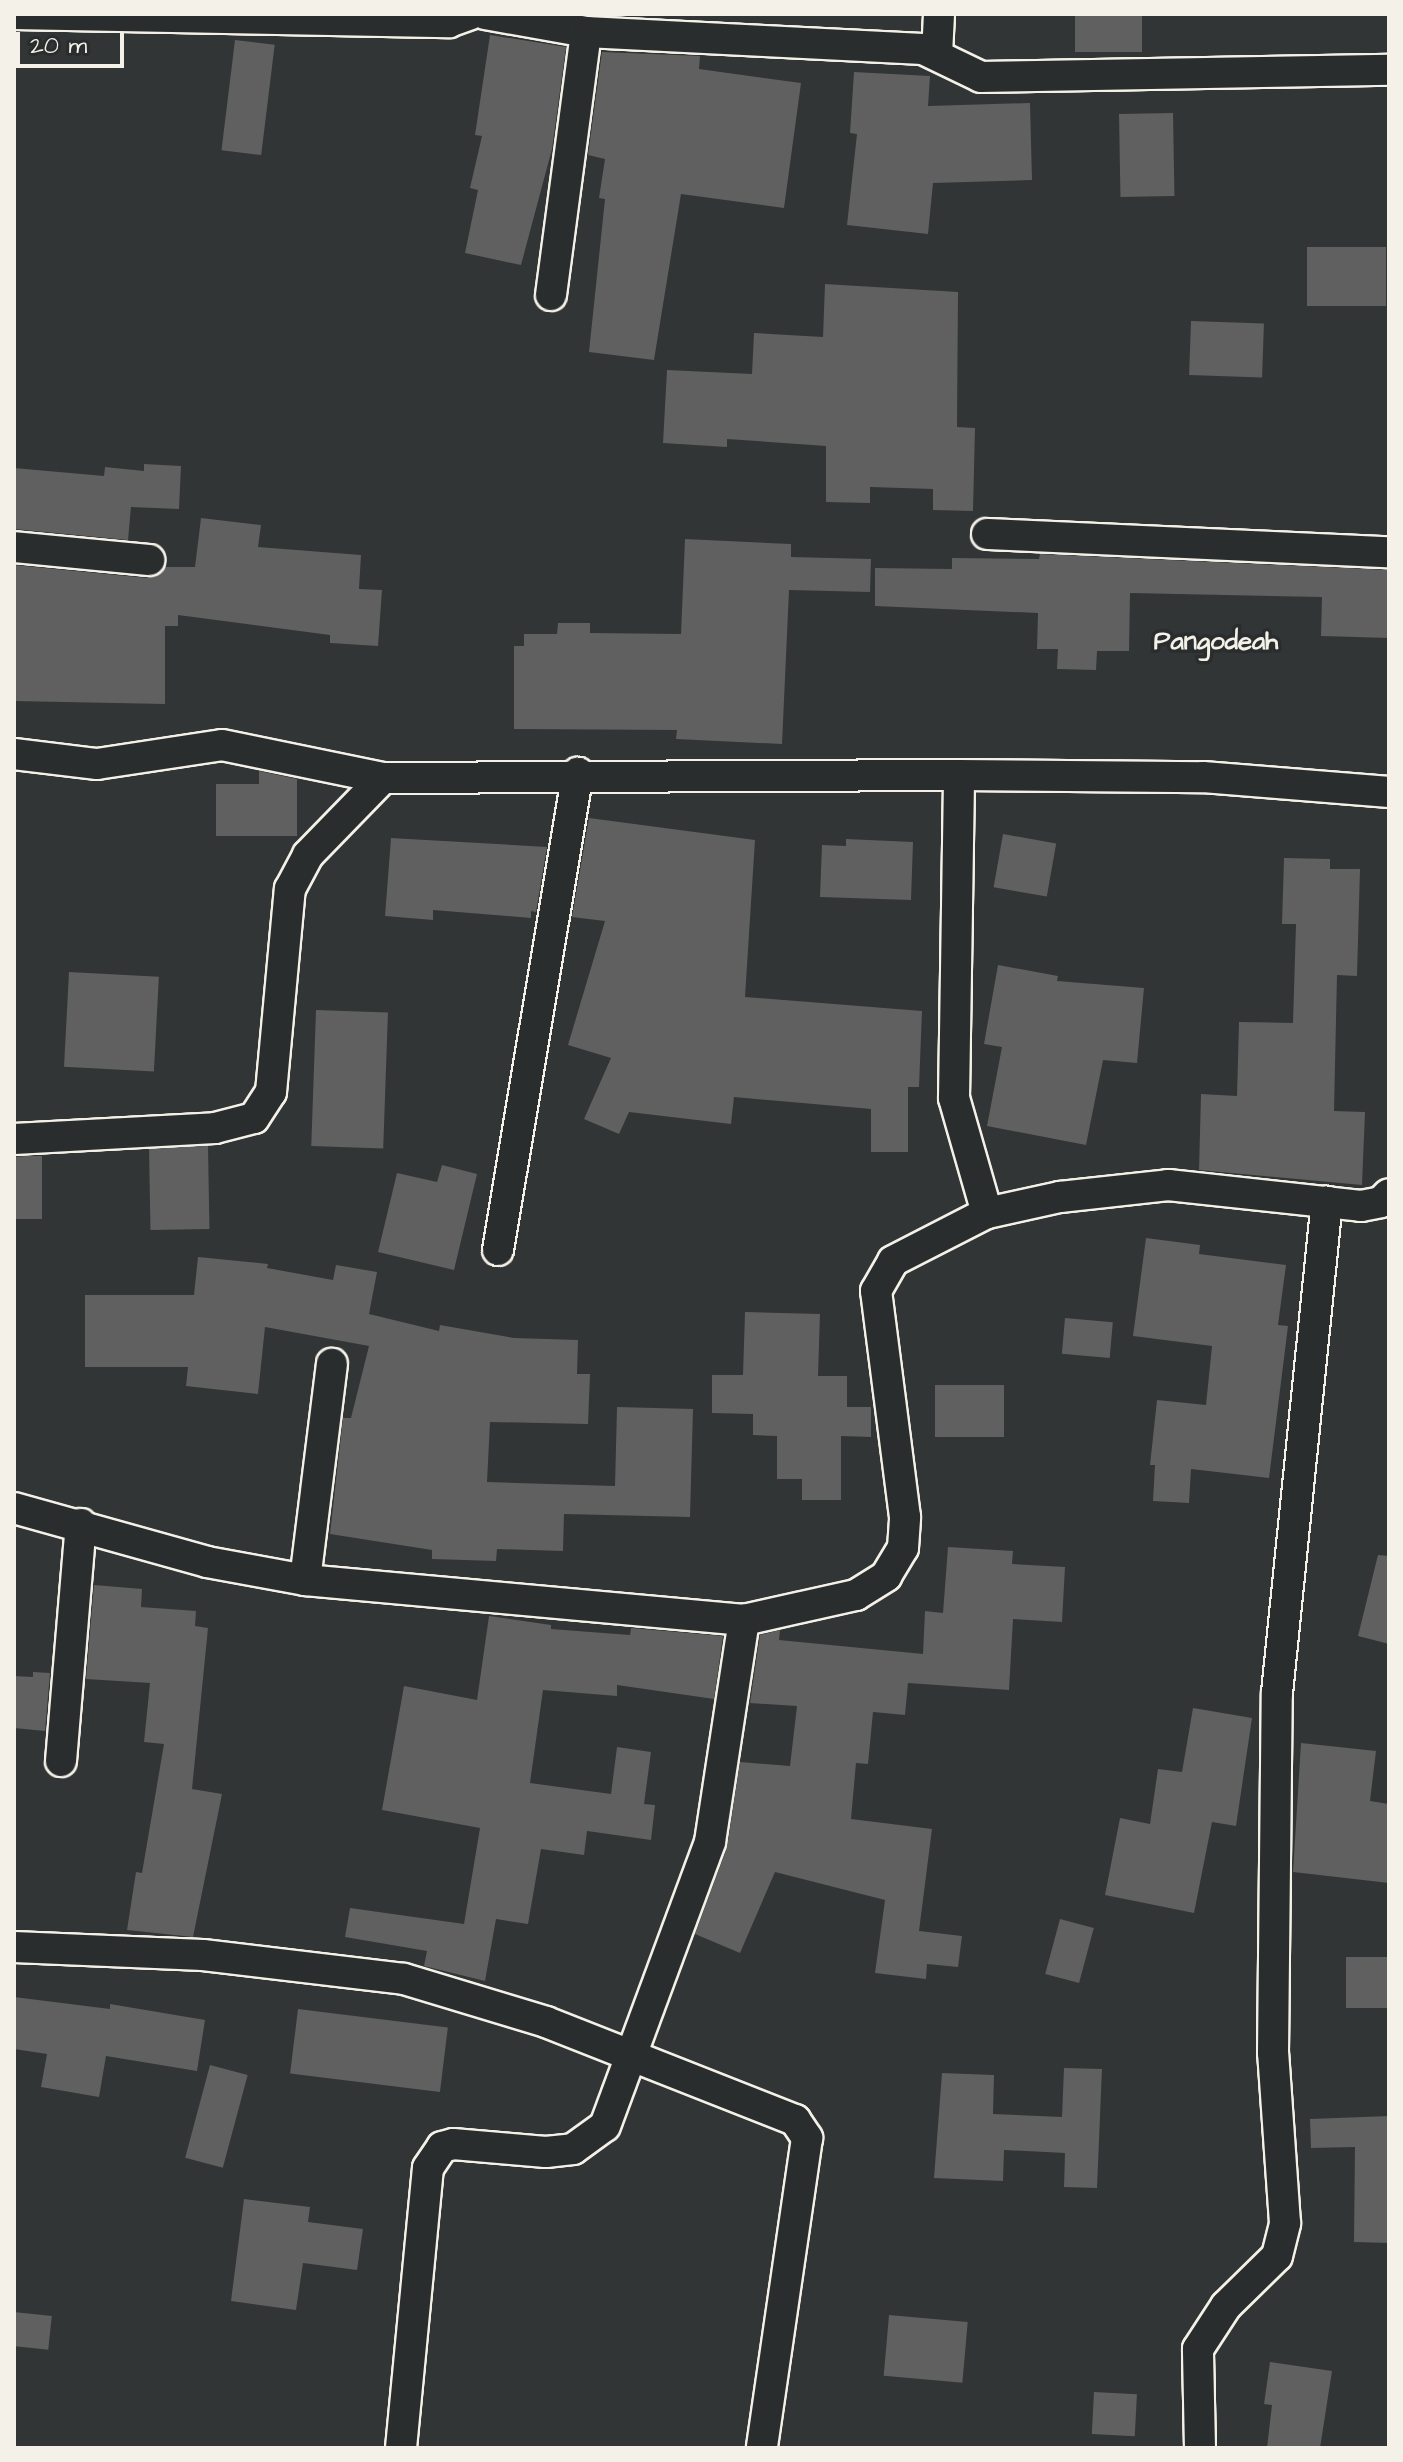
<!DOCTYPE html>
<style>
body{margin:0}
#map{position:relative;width:1403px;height:2462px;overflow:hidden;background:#323535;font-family:"Architects Daughter",sans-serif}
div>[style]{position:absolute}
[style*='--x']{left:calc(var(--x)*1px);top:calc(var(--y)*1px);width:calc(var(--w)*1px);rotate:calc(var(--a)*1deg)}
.building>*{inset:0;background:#5f605f;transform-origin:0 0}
.roads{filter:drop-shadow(2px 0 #f4f1e8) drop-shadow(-2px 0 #f4f1e8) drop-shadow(0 2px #f4f1e8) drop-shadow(0 -2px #f4f1e8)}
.minor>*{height:30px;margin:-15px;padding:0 15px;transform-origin:15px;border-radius:15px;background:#2a2d2e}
span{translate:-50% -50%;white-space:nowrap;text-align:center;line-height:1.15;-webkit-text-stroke:7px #2a2d2e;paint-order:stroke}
.quarter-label{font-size:26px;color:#f4f1e8;font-weight:700}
.frame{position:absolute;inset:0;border:16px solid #f4f1e8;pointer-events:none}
.scale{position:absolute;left:16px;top:32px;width:108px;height:36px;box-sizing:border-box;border:4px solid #f4f1e8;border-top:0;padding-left:10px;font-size:24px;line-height:28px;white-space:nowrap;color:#f4f1e8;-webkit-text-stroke:6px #2a2d2e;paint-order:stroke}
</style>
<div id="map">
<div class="building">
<i style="left:1075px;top:14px;width:67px;height:38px"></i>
<i style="clip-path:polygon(490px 35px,566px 47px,552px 149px,521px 265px,465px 253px,478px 190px,470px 188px,482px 136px,475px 135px)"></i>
<i style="left:235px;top:40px;width:40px;height:111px;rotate:7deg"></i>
<i style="clip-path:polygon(602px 52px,700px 56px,699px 69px,801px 83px,784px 208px,681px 194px,654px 360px,589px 352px,605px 199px,599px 198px,605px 159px,588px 155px)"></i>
<i style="clip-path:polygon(854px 72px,930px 76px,928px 106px,1030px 103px,1032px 180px,933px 183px,928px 234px,847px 225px,857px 134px,850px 133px)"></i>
<i style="left:1173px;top:113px;width:83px;height:54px;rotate:89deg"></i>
<i style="left:1307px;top:247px;width:79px;height:59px"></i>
<i style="clip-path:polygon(825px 284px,958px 292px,957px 427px,975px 428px,973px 511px,933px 510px,933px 489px,870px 487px,870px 503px,826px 502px,826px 446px,727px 439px,727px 447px,663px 443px,667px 370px,752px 374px,754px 333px,823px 337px)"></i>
<i style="left:1191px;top:321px;width:73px;height:54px;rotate:2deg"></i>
<i style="clip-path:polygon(144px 464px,181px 466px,179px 509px,131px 507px,128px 540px,14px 529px,14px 468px,104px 476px,105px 467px,144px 471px)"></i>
<i style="clip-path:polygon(201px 518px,261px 525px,258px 547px,361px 555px,359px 589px,382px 590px,378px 646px,330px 643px,330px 635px,178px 615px,178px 626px,165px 626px,165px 704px,14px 701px,14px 565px,147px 578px,165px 567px,195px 567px)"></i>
<i style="clip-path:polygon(685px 539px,791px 544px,791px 557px,871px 559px,870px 592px,789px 590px,782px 744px,676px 739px,677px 730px,514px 729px,514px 646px,524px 646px,524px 634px,557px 634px,558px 623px,590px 623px,590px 633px,681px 634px)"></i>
<i style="clip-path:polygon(1040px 554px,1389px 570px,1389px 638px,1321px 636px,1322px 597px,1130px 593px,1129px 651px,1097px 651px,1096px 670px,1057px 669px,1058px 649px,1037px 649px,1038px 613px,875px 606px,875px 568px,952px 569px,952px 558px,1039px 559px)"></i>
<i style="clip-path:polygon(259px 771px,297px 779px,297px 836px,216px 836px,216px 784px,259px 784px)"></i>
<i style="clip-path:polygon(589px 818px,755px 840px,745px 997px,922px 1011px,919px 1087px,908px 1087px,908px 1152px,871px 1152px,871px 1109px,734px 1097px,731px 1124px,629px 1112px,619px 1134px,584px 1119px,611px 1058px,568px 1045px,605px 921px,572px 917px)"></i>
<i style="left:1003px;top:834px;width:54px;height:54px;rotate:10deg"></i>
<i style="clip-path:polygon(391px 838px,547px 847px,536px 912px,531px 911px,531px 918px,433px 910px,433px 920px,385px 916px)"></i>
<i style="clip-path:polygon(846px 839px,913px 842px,911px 900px,820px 897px,822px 845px,846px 846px)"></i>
<i style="clip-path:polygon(1284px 858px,1330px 859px,1330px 869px,1360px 869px,1357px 976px,1337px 975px,1334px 1111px,1365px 1112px,1362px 1185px,1199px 1170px,1201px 1094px,1237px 1096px,1239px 1022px,1293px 1023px,1296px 924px,1282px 924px)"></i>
<i style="clip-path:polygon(998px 965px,1058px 976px,1057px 981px,1144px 988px,1137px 1063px,1103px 1060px,1086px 1145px,987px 1126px,1002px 1047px,984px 1044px)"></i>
<i style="left:69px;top:972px;width:90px;height:95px;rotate:3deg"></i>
<i style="left:316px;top:1010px;width:72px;height:136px;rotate:2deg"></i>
<i style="left:208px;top:1146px;width:83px;height:59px;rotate:89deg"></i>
<i style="clip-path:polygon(26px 1156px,42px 1156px,42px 1219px,14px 1219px,14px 1157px)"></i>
<i style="clip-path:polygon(442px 1165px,477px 1174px,454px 1270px,378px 1252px,397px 1173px,437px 1182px)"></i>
<i style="clip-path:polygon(1146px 1238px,1200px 1245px,1199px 1254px,1286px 1265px,1278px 1325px,1288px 1326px,1269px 1478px,1191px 1469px,1189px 1503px,1153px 1501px,1155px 1465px,1150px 1465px,1157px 1400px,1206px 1405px,1212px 1346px,1133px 1336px)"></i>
<i style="clip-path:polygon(198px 1257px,268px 1264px,267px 1268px,333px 1280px,336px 1265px,377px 1272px,369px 1314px,439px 1331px,440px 1325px,514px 1338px,578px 1340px,577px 1374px,590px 1374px,588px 1424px,490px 1422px,487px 1482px,615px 1486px,617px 1407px,693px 1409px,690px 1517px,564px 1514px,563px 1551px,497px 1549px,496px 1561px,432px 1559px,432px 1550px,330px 1534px,343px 1418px,351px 1418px,369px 1346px,265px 1327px,258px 1394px,186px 1386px,188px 1367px,85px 1367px,85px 1295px,194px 1295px)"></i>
<i style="clip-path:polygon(745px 1312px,820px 1314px,818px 1376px,847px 1376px,847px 1407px,871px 1407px,871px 1437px,841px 1436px,841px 1500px,802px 1500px,802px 1479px,777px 1479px,777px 1436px,753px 1435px,753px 1414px,712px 1413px,712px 1375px,743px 1375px)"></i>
<i style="left:1065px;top:1318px;width:48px;height:36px;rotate:5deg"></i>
<i style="left:935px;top:1385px;width:69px;height:52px"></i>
<i style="clip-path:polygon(948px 1547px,1013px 1551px,1012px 1564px,1065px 1567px,1062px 1622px,1013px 1619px,1009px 1690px,908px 1683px,905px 1715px,873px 1712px,868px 1764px,856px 1763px,851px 1819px,932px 1829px,919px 1931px,962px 1936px,958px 1967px,927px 1964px,926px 1979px,875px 1973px,885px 1900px,775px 1872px,740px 1953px,695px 1934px,727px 1848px,740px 1762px,790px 1766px,797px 1706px,750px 1703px,760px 1635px,780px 1630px,779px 1640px,923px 1654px,925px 1611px,943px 1613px)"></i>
<i style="clip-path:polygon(1378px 1555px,1389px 1556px,1389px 1644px,1358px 1636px)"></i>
<i style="clip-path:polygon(94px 1585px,142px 1589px,141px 1607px,196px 1611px,195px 1626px,208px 1628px,192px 1789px,222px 1794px,193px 1937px,127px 1930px,136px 1872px,142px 1873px,164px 1744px,144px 1742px,150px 1683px,86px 1679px)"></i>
<i style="clip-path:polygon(489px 1616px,551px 1625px,551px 1629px,630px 1635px,631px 1628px,723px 1636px,714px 1699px,617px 1685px,617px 1696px,543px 1690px,530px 1783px,611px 1794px,617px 1747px,651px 1752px,644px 1804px,655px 1805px,651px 1840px,587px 1831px,584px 1855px,541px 1849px,528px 1924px,496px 1919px,485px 1981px,424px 1966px,427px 1951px,345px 1937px,350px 1908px,464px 1924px,480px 1828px,382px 1810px,404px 1686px,477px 1700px)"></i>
<i style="clip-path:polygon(33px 1672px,50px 1673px,45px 1731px,14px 1728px,14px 1676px,33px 1677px)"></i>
<i style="clip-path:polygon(1193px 1708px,1252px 1718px,1236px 1826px,1212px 1822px,1194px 1913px,1105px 1895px,1120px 1818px,1150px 1824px,1158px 1769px,1182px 1772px)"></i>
<i style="clip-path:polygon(1301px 1743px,1376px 1751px,1370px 1801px,1389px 1804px,1389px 1883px,1293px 1872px)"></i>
<i style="left:1060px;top:1919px;width:35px;height:57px;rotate:15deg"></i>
<i style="left:1346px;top:1957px;width:43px;height:51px"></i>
<i style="clip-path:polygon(14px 1997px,110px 2009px,110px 2004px,205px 2020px,197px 2071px,106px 2056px,99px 2097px,41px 2087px,47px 2054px,14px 2049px)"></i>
<i style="left:298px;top:2009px;width:151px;height:65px;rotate:7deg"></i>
<i style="left:210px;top:2065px;width:39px;height:96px;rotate:15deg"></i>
<i style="clip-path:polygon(1064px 2068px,1102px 2069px,1097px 2188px,1064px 2187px,1065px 2153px,1004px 2150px,1003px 2181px,934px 2178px,942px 2073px,994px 2075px,993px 2114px,1062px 2117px)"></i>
<i style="clip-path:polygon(1389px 2116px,1389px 2243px,1354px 2242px,1355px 2147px,1311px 2148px,1310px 2119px)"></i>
<i style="clip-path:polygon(244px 2199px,310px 2207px,308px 2222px,363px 2229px,357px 2270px,303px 2263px,296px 2310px,231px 2301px)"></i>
<i style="left:14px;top:2312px;width:38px;height:34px;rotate:6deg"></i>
<i style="left:889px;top:2315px;width:79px;height:61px;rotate:5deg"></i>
<i style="clip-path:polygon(1270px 2362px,1332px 2371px,1320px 2448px,1267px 2448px,1272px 2405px,1264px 2404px)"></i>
<i style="left:1094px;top:2392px;width:43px;height:42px;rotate:3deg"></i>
</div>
<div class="roads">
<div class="minor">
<i style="--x:14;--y:14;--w:435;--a:1.1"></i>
<i style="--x:449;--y:22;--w:23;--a:-20"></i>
<i style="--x:485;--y:14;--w:103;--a:10.1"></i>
<i style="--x:586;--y:32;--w:337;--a:2.9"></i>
<i style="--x:923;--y:49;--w:64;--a:25.8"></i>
<i style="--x:981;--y:77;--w:408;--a:-1"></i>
<i style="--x:937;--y:54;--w:40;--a:-87.1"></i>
<i style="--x:551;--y:295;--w:265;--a:-82.4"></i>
<i style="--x:987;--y:534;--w:402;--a:2.6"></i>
<i style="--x:14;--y:547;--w:136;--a:5.5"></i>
<i style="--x:14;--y:754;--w:84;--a:6.9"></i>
<i style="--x:97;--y:764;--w:126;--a:-8.6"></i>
<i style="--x:222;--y:745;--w:164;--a:11.6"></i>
<i style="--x:383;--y:778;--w:576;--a:-0.3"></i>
<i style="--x:14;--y:1139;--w:201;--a:-3.1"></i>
<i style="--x:215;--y:1128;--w:40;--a:-14.4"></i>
<i style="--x:254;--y:1118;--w:31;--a:-57"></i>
<i style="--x:271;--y:1092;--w:204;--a:-84.7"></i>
<i style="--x:290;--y:889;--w:38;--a:-62"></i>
<i style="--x:308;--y:855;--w:107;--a:-45.8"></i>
<i style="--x:987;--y:1213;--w:120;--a:-106"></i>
<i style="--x:954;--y:1098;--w:323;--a:-89.1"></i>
<i style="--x:959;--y:775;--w:244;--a:0.5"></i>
<i style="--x:1203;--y:777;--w:187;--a:4.6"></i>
<i style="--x:498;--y:1250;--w:484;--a:-80.5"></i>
<i style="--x:14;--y:1508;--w:200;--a:15.6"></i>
<i style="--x:207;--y:1562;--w:100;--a:10.4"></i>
<i style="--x:305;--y:1580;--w:441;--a:5.2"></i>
<i style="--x:744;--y:1620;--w:115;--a:-12.6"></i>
<i style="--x:856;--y:1595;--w:36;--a:-32"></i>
<i style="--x:886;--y:1576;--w:33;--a:-59"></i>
<i style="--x:903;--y:1548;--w:31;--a:-86"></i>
<i style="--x:905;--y:1517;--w:228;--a:-97.3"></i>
<i style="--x:876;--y:1291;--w:34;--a:-60"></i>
<i style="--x:893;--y:1261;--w:106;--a:-27.1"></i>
<i style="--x:987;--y:1213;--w:75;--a:-12.4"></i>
<i style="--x:1060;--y:1197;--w:109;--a:-6.3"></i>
<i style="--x:1168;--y:1185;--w:194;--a:6.2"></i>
<i style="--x:1361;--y:1206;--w:20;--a:-11"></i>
<i style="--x:1381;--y:1202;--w:11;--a:-45"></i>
<i style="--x:305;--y:1580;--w:218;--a:-82.9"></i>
<i style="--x:61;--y:1761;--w:238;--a:-85.2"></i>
<i style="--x:14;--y:1947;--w:189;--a:2.4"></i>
<i style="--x:203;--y:1955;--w:202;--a:6.8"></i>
<i style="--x:404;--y:1979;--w:148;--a:16.8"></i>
<i style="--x:546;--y:2022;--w:268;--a:21.5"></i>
<i style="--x:795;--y:2120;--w:22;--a:56"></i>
<i style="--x:807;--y:2138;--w:313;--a:98.3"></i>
<i style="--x:401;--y:2448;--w:281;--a:-84.5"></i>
<i style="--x:428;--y:2168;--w:25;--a:-56"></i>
<i style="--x:442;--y:2147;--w:11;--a:-15"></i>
<i style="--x:453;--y:2144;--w:93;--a:4.9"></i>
<i style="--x:546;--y:2152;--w:27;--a:-6"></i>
<i style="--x:573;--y:2149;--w:39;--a:-36"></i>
<i style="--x:605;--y:2126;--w:303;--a:-69.7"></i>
<i style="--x:710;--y:1842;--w:225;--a:-81.3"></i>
<i style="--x:1200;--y:2448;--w:99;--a:-91.2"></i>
<i style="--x:1198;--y:2349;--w:51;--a:-56.9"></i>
<i style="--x:1226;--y:2306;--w:71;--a:-44.4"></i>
<i style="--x:1277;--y:2256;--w:34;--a:-76"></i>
<i style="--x:1285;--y:2223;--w:170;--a:-94"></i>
<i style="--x:1273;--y:2053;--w:360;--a:-89.4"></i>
<i style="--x:1277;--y:1693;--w:494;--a:-84.2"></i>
</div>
</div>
<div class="quarter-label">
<span style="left:1216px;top:642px">Pangodeah</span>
</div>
<div class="frame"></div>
<div class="scale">20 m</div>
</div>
